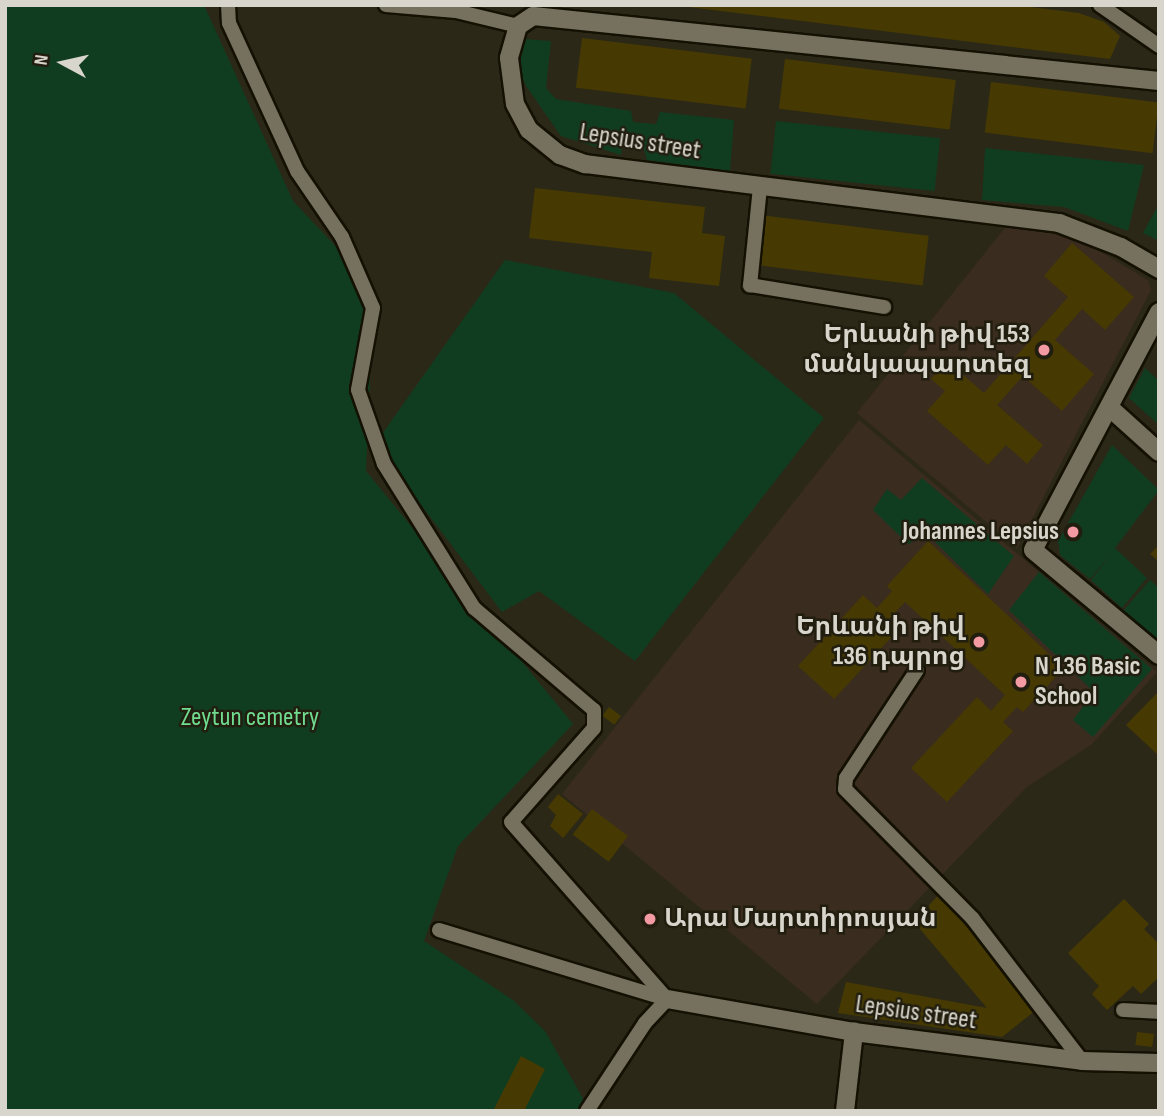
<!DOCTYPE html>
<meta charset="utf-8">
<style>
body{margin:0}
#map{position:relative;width:1164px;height:1116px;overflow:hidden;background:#2c2818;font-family:"Sofia Sans Condensed","Noto Sans Armenian",sans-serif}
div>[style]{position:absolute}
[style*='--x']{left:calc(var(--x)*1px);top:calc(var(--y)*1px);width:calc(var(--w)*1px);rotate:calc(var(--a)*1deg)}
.education>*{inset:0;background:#3a2c1f}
.green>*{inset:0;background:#103d20;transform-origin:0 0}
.building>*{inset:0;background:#463a02;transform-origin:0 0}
.roads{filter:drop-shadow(2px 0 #141103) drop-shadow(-2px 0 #141103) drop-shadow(0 2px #141103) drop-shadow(0 -2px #141103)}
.service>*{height:14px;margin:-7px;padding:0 7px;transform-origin:7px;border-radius:7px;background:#75715e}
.minor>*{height:18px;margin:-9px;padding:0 9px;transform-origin:9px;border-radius:9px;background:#75715e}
.dots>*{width:19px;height:19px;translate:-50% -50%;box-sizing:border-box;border:4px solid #221e0f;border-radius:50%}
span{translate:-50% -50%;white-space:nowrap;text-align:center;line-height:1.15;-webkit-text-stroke:5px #221e0f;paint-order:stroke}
.street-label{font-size:26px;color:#d8d6cc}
.poi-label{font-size:26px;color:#d8d6cc;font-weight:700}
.right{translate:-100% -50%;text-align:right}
.left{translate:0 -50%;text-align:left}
.park-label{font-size:26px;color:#6fdc90}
.frame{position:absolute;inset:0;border:7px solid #d8d6cc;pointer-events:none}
.north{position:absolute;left:28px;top:28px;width:70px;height:70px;-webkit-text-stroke:5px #221e0f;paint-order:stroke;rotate:278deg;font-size:19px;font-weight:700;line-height:28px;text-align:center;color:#d8d6cc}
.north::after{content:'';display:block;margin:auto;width:24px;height:32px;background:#d8d6cc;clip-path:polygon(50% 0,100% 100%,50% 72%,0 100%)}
</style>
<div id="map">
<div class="education">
<i style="clip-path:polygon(1008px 224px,1050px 230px,1091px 246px,1148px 280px,1151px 290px,1017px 548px,857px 413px)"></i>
<i style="clip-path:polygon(859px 420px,1157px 672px,1092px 744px,1027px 787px,817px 1004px,562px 794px)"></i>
</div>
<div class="green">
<i style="clip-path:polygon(5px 5px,204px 5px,293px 201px,374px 287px,366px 471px,573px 724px,458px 846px,424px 941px,513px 1000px,545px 1031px,590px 1111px,5px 1111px)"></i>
<i style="clip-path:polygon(524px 39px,551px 41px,546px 88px,556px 99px,631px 111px,633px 122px,656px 124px,660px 112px,734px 120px,730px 171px,647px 160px,644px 149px,622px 147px,621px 155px,561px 136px,526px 86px,519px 69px)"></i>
<i style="left:776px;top:121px;width:165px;height:53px;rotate:6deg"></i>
<i style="clip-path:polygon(985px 148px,1144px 165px,1128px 231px,1064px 207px,982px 200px)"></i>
<i style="clip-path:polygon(1159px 204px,1159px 241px,1143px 233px)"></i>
<i style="clip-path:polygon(505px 260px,674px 293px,824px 418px,635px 661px,539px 591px,502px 612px,375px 444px)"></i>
<i style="clip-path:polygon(1145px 368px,1159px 381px,1159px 425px,1129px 398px)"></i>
<i style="clip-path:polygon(1112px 445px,1159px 490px,1115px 548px,1147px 578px,1122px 608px,1091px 580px,1110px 555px,1090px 579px,1060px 555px,1058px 541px)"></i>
<i style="clip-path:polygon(922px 478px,1014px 556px,988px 594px,928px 535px,908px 544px,873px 510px,887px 489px,901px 500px)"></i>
<i style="clip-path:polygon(1039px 572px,1152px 669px,1093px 737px,1073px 720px,1094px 692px,1009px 610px)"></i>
<i style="clip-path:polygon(1150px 580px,1159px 588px,1159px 642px,1123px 611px)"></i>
</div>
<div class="building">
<i style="clip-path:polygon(1015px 5px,1079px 13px,1104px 22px,1120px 36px,1110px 59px,688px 7px)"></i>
<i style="left:582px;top:38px;width:171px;height:50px;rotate:7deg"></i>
<i style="left:785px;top:59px;width:172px;height:50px;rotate:7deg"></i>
<i style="left:991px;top:82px;width:169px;height:51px;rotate:7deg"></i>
<i style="clip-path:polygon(535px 188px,705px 207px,702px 233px,725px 236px,719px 286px,649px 278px,652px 252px,529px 238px)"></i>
<i style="left:759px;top:215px;width:171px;height:50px;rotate:7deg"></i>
<i style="clip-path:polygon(1072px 243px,1134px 297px,1105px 330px,1082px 309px,1055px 340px,1094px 374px,1062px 411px,1023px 376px,997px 405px,1043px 445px,1027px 464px,1006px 445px,988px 465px,927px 411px,945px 391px,931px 379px,947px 361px,984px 393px,1068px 297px,1044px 276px)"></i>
<i style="clip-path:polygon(928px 541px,1064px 668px,1023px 712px,1017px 707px,1003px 722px,1013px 731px,947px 802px,911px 768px,977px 697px,991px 711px,1005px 695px,905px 602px,889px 619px,899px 629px,834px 699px,798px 666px,863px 595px,877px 608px,892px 591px,887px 586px)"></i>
<i style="clip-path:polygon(1159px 545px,1159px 562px,1150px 554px)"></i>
<i style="clip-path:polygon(1159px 691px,1159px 756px,1126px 725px)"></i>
<i style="left:609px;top:707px;width:15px;height:11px;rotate:37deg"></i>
<i style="clip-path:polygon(558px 794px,583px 814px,563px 838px,550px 826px,556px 815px,548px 807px)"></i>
<i style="left:592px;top:809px;width:45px;height:32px;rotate:37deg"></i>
<i style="clip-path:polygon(941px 892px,1036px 1010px,1002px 1037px,838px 1013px,846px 982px,987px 1008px,914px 922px)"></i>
<i style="clip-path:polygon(1124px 899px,1149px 924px,1144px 929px,1159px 944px,1159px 977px,1141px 994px,1133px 986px,1107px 1010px,1092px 994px,1099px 986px,1068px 953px)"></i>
<i style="left:1137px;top:1032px;width:17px;height:13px;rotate:7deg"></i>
<i style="clip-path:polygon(521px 1056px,545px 1069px,524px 1111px,493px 1111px)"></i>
</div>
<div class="roads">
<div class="service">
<i style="--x:228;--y:5;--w:18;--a:87"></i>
<i style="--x:229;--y:23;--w:163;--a:65.3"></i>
<i style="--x:297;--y:171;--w:80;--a:55.7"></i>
<i style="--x:342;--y:237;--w:77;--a:66.4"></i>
<i style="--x:373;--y:308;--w:83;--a:100.4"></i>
<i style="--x:358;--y:390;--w:78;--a:70.6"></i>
<i style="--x:384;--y:464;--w:170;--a:58"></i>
<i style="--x:474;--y:608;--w:157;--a:40.4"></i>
<i style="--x:594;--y:710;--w:18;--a:90"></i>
<i style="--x:594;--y:728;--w:125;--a:131.4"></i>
<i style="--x:511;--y:822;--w:236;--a:48.6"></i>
<i style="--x:386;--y:5;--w:70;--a:4.9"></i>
<i style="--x:456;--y:11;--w:64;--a:13.6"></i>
<i style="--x:1100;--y:5;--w:72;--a:34.8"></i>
<i style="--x:760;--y:187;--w:99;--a:95.8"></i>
<i style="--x:750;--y:285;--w:136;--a:9.3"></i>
<i style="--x:917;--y:670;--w:129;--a:123.3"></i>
<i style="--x:846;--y:778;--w:11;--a:95"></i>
<i style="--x:845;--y:789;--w:182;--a:45.4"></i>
<i style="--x:973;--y:919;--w:179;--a:52.5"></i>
<i style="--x:439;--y:930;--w:237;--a:16.9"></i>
<i style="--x:1123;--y:1010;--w:36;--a:3"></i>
<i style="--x:587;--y:1111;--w:105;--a:-56.6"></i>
<i style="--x:645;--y:1023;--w:33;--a:-47"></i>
</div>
<div class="minor">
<i style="--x:1159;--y:81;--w:629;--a:-174.07"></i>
<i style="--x:533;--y:16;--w:18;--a:146"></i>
<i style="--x:518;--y:26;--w:33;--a:106"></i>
<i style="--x:509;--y:58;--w:46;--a:82.6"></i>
<i style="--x:515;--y:104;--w:30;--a:62"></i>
<i style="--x:529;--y:130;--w:40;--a:39"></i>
<i style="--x:560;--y:155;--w:27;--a:20"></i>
<i style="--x:585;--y:164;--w:478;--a:7.1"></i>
<i style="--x:1059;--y:223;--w:66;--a:21.2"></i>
<i style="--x:1121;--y:247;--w:44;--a:30.1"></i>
<i style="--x:1159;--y:312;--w:269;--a:117.9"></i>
<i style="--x:1033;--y:550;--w:164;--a:39.8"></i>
<i style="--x:1109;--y:407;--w:67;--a:42"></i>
<i style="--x:667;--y:999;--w:190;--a:10"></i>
<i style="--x:854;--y:1032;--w:230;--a:7.2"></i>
<i style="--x:1082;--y:1061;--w:77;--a:1.5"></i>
<i style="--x:845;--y:1111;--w:80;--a:-83.5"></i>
</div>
</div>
<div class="dots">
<i style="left:1044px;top:350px;background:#f49aa3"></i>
<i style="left:1073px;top:532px;background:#f49aa3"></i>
<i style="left:979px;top:642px;background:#f49aa3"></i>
<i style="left:1021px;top:682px;background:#f49aa3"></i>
<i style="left:650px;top:919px;background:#f49aa3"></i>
</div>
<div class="street-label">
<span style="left:640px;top:142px;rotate:9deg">Lepsius street</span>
<span style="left:916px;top:1013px;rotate:8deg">Lepsius street</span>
</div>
<div class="poi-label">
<span class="right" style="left:1030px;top:350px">Երևանի թիվ 153<br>մանկապարտեզ</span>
<span class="right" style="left:1059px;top:532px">Johannes Lepsius</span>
<span class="right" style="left:965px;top:642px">Երևանի թիվ<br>136 դպրոց</span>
<span class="left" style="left:1035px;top:682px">N 136 Basic<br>School</span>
<span class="left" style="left:664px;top:919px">Արա Մարտիրոսյան</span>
</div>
<div class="park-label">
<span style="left:250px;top:718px">Zeytun cemetry</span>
</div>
<div class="frame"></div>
<div class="north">N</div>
</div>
